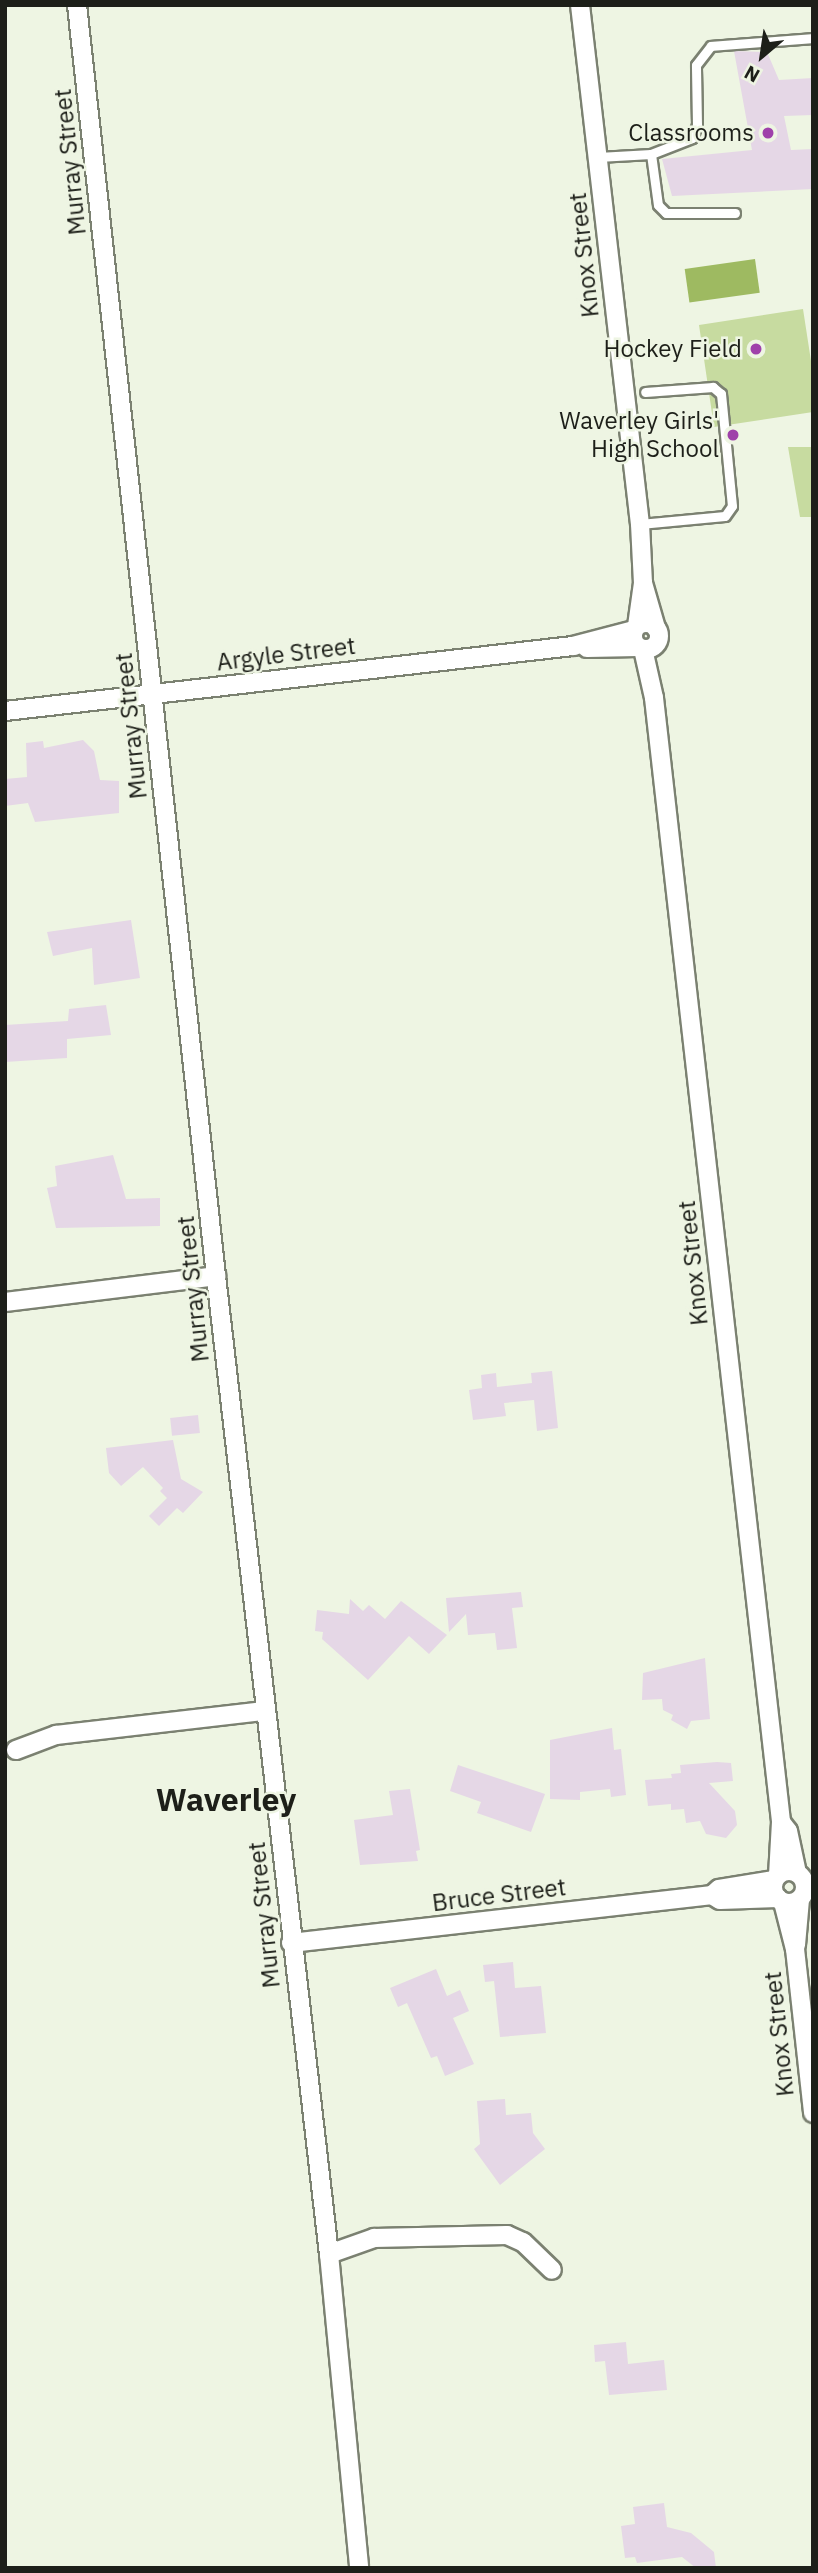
<!DOCTYPE html>
<style>
body{margin:0}
#map{position:relative;width:818px;height:2573px;overflow:hidden;background:#eef5e3;font-family:"IBM Plex Sans",sans-serif}
div>[style]{position:absolute}
[style*='--x']{left:calc(var(--x)*1px);top:calc(var(--y)*1px);width:calc(var(--w)*1px);rotate:calc(var(--a)*1deg)}
.green>*{inset:0;background:#c7dba0}
.water>*{inset:0;background:#9eba61;transform-origin:0 0}
.building>*{inset:0;background:#e5d7e6;transform-origin:0 0}
.roads{filter:drop-shadow(2px 0 #7b8171) drop-shadow(-2px 0 #7b8171) drop-shadow(0 2px #7b8171) drop-shadow(0 -2px #7b8171)}
.service>*{height:9px;margin:-4.5px;padding:0 4.5px;transform-origin:4.5px;border-radius:4.5px;background:#fff}
.minor>*{height:18px;margin:-9px;padding:0 9px;transform-origin:9px;border-radius:9px;background:#fff}
.minor>.ring{margin:-9px;padding:0;box-sizing:content-box;background:none;border:18px solid #fff;border-radius:50%}
.dots>*{width:19px;height:19px;translate:-50% -50%;box-sizing:border-box;border:4px solid #eef5e3;border-radius:50%}
span{translate:-50% -50%;white-space:nowrap;text-align:center;line-height:1.15;-webkit-text-stroke:5px #eef5e3;paint-order:stroke}
.poi-label{font-size:24px;color:#1d1f19}
.right{translate:-100% -50%;text-align:right}
.street-label{font-size:24px;color:#1d1f19}
.district-label{font-size:32px;color:#1d1f19;font-weight:700}
.frame{position:absolute;inset:0;border:7px solid #1d1f19;pointer-events:none}
.north{position:absolute;left:727px;top:21px;width:70px;height:70px;-webkit-text-stroke:5px #eef5e3;paint-order:stroke;rotate:209deg;font-size:19px;font-weight:700;line-height:28px;text-align:center;color:#1d1f19}
.north::after{content:'';display:block;margin:auto;width:24px;height:32px;background:#1d1f19;clip-path:polygon(50% 0,100% 100%,50% 72%,0 100%)}
</style>
<div id="map">
<div class="green">
<i style="clip-path:polygon(803px 309px,813px 374px,813px 412px,714px 427px,699px 325px)"></i>
<i style="clip-path:polygon(788px 447px,813px 447px,813px 517px,800px 517px)"></i>
</div>
<div class="water">
<i style="left:755px;top:259px;width:34px;height:71px;rotate:82deg"></i>
</div>
<div class="building">
<i style="clip-path:polygon(734px 51px,767px 52px,779px 80px,813px 78px,813px 115px,784px 116px,791px 150px,813px 149px,813px 189px,672px 196px,662px 159px,752px 150px)"></i>
<i style="clip-path:polygon(83px 740px,94px 751px,100px 780px,119px 781px,119px 813px,35px 822px,28px 803px,5px 806px,5px 779px,27px 777px,26px 743px,43px 741px,44px 748px)"></i>
<i style="clip-path:polygon(131px 920px,140px 978px,94px 985px,92px 948px,53px 956px,47px 932px)"></i>
<i style="clip-path:polygon(106px 1005px,111px 1035px,67px 1039px,67px 1058px,5px 1062px,5px 1025px,68px 1021px,69px 1009px)"></i>
<i style="clip-path:polygon(113px 1155px,126px 1199px,160px 1198px,160px 1226px,56px 1228px,47px 1188px,57px 1186px,55px 1166px)"></i>
<i style="clip-path:polygon(552px 1371px,558px 1428px,537px 1431px,534px 1400px,504px 1403px,506px 1416px,473px 1420px,469px 1390px,482px 1388px,481px 1375px,496px 1373px,497px 1387px,532px 1383px,531px 1373px)"></i>
<i style="left:198px;top:1415px;width:18px;height:28px;rotate:84deg"></i>
<i style="clip-path:polygon(173px 1440px,181px 1479px,203px 1492px,183px 1513px,177px 1508px,159px 1526px,149px 1516px,167px 1498px,160px 1491px,163px 1488px,143px 1467px,121px 1486px,109px 1473px,106px 1448px)"></i>
<i style="clip-path:polygon(521px 1592px,523px 1607px,512px 1608px,517px 1648px,497px 1650px,495px 1633px,468px 1635px,466px 1614px,449px 1632px,446px 1598px)"></i>
<i style="clip-path:polygon(350px 1599px,363px 1611px,369px 1605px,385px 1619px,401px 1601px,447px 1635px,429px 1654px,409px 1636px,368px 1680px,322px 1639px,323px 1632px,315px 1631px,317px 1610px,349px 1614px)"></i>
<i style="clip-path:polygon(705px 1658px,710px 1719px,691px 1721px,687px 1729px,671px 1720px,673px 1715px,663px 1710px,662px 1699px,642px 1700px,643px 1673px)"></i>
<i style="clip-path:polygon(612px 1728px,614px 1750px,621px 1749px,626px 1795px,611px 1797px,610px 1789px,580px 1792px,580px 1800px,550px 1799px,550px 1740px)"></i>
<i style="clip-path:polygon(717px 1762px,731px 1763px,733px 1781px,709px 1783px,735px 1811px,737px 1825px,726px 1838px,706px 1834px,700px 1821px,686px 1823px,684px 1809px,671px 1810px,671px 1804px,648px 1806px,645px 1780px,672px 1778px,671px 1774px,681px 1773px,680px 1765px)"></i>
<i style="clip-path:polygon(458px 1765px,545px 1794px,531px 1832px,477px 1813px,481px 1802px,450px 1791px)"></i>
<i style="clip-path:polygon(410px 1789px,420px 1850px,416px 1851px,418px 1861px,360px 1865px,354px 1820px,393px 1815px,389px 1791px)"></i>
<i style="clip-path:polygon(513px 1962px,515px 1988px,541px 1986px,546px 2033px,500px 2037px,494px 1981px,485px 1982px,483px 1965px)"></i>
<i style="clip-path:polygon(436px 1969px,447px 1996px,460px 1990px,469px 2011px,453px 2018px,474px 2064px,445px 2076px,437px 2056px,431px 2058px,407px 2003px,398px 2007px,390px 1988px)"></i>
<i style="clip-path:polygon(505px 2099px,506px 2115px,531px 2113px,533px 2133px,545px 2149px,500px 2185px,474px 2149px,480px 2144px,477px 2101px)"></i>
<i style="clip-path:polygon(626px 2342px,628px 2364px,664px 2360px,667px 2390px,609px 2395px,605px 2361px,595px 2362px,594px 2345px)"></i>
<i style="clip-path:polygon(664px 2503px,667px 2527px,691px 2533px,714px 2552px,716px 2568px,696px 2568px,682px 2557px,637px 2563px,635px 2557px,625px 2558px,621px 2526px,635px 2524px,633px 2507px)"></i>
</div>
<div class="roads">
<div class="service">
<i style="--x:651;--y:154;--w:51;--a:82.2"></i>
<i style="--x:658;--y:205;--w:11;--a:45"></i>
<i style="--x:666;--y:213;--w:69;--a:0"></i>
<i style="--x:598;--y:157;--w:53;--a:-3.2"></i>
<i style="--x:651;--y:154;--w:44;--a:-21.3"></i>
<i style="--x:692;--y:138;--w:14;--a:-69"></i>
<i style="--x:697;--y:125;--w:60;--a:-91"></i>
<i style="--x:696;--y:65;--w:24;--a:-52"></i>
<i style="--x:711;--y:46;--w:102;--a:-4.5"></i>
<i style="--x:640;--y:524;--w:85;--a:-5.4"></i>
<i style="--x:725;--y:516;--w:12;--a:-55"></i>
<i style="--x:732;--y:506;--w:113;--a:-95.6"></i>
<i style="--x:721;--y:394;--w:11;--a:-139"></i>
<i style="--x:713;--y:387;--w:68;--a:175.8"></i>
</div>
<div class="minor">
<i style="--x:77;--y:5;--w:1279;--a:83.76"></i>
<i style="--x:216;--y:1276;--w:985;--a:83.41"></i>
<i style="--x:329;--y:2254;--w:315;--a:84.5"></i>
<i style="--x:580;--y:5;--w:522;--a:83.41"></i>
<i style="--x:640;--y:524;--w:59;--a:87.1"></i>
<i style="--x:643;--y:583;--w:43;--a:97.9"></i>
<i style="--x:643;--y:583;--w:47;--a:73.9"></i>
<i class="ring" style="left:633px;top:623px;width:8px;height:8px"></i>
<i style="--x:587;--y:648;--w:51;--a:-1.1"></i>
<i style="--x:643;--y:649;--w:50;--a:77.3"></i>
<i style="--x:654;--y:698;--w:1131;--a:83.55"></i>
<i style="--x:781;--y:1822;--w:53;--a:93.2"></i>
<i style="--x:5;--y:711;--w:572;--a:-6.53"></i>
<i style="--x:573;--y:646;--w:63;--a:-14.7"></i>
<i style="--x:5;--y:1302;--w:213;--a:-7"></i>
<i style="--x:16;--y:1750;--w:43;--a:-20.6"></i>
<i style="--x:56;--y:1735;--w:210;--a:-6.6"></i>
<i style="--x:781;--y:1822;--w:11;--a:52"></i>
<i style="--x:788;--y:1831;--w:43;--a:77.9"></i>
<i class="ring" style="left:773px;top:1871px;width:14px;height:14px"></i>
<i style="--x:712;--y:1895;--w:9;--a:32"></i>
<i style="--x:720;--y:1900;--w:58;--a:-2"></i>
<i style="--x:783;--y:1902;--w:49;--a:75.7"></i>
<i style="--x:795;--y:1949;--w:165;--a:83.7"></i>
<i style="--x:291;--y:1943;--w:424;--a:-6.5"></i>
<i style="--x:712;--y:1895;--w:9;--a:-41"></i>
<i style="--x:719;--y:1889;--w:56;--a:-9.3"></i>
<i style="--x:796;--y:1945;--w:46;--a:-85"></i>
<i style="--x:329;--y:2254;--w:48;--a:-19.6"></i>
<i style="--x:374;--y:2238;--w:133;--a:-1.3"></i>
<i style="--x:507;--y:2235;--w:17;--a:24"></i>
<i style="--x:523;--y:2242;--w:40;--a:44"></i>
</div>
</div>
<div class="dots">
<i style="left:768px;top:133px;background:#9f41aa"></i>
<i style="left:756px;top:349px;background:#9f41aa"></i>
<i style="left:733px;top:435px;background:#9f41aa"></i>
</div>
<div class="poi-label">
<span class="right" style="left:754px;top:133px">Classrooms</span>
<span class="right" style="left:742px;top:349px">Hockey Field</span>
<span class="right" style="left:719px;top:435px">Waverley Girls'<br>High School</span>
</div>
<div class="street-label">
<span style="left:70px;top:162px;rotate:-96deg">Murray Street</span>
<span style="left:584px;top:255px;rotate:-96deg">Knox Street</span>
<span style="left:286px;top:654px;rotate:-7deg">Argyle Street</span>
<span style="left:131px;top:726px;rotate:-96deg">Murray Street</span>
<span style="left:693px;top:1263px;rotate:-96deg">Knox Street</span>
<span style="left:193px;top:1289px;rotate:-96deg">Murray Street</span>
<span style="left:499px;top:1895px;rotate:-7deg">Bruce Street</span>
<span style="left:264px;top:1915px;rotate:-96deg">Murray Street</span>
<span style="left:779px;top:2034px;rotate:-96deg">Knox Street</span>
</div>
<div class="district-label">
<span style="left:226px;top:1799px">Waverley</span>
</div>
<div class="frame"></div>
<div class="north">N</div>
</div>
